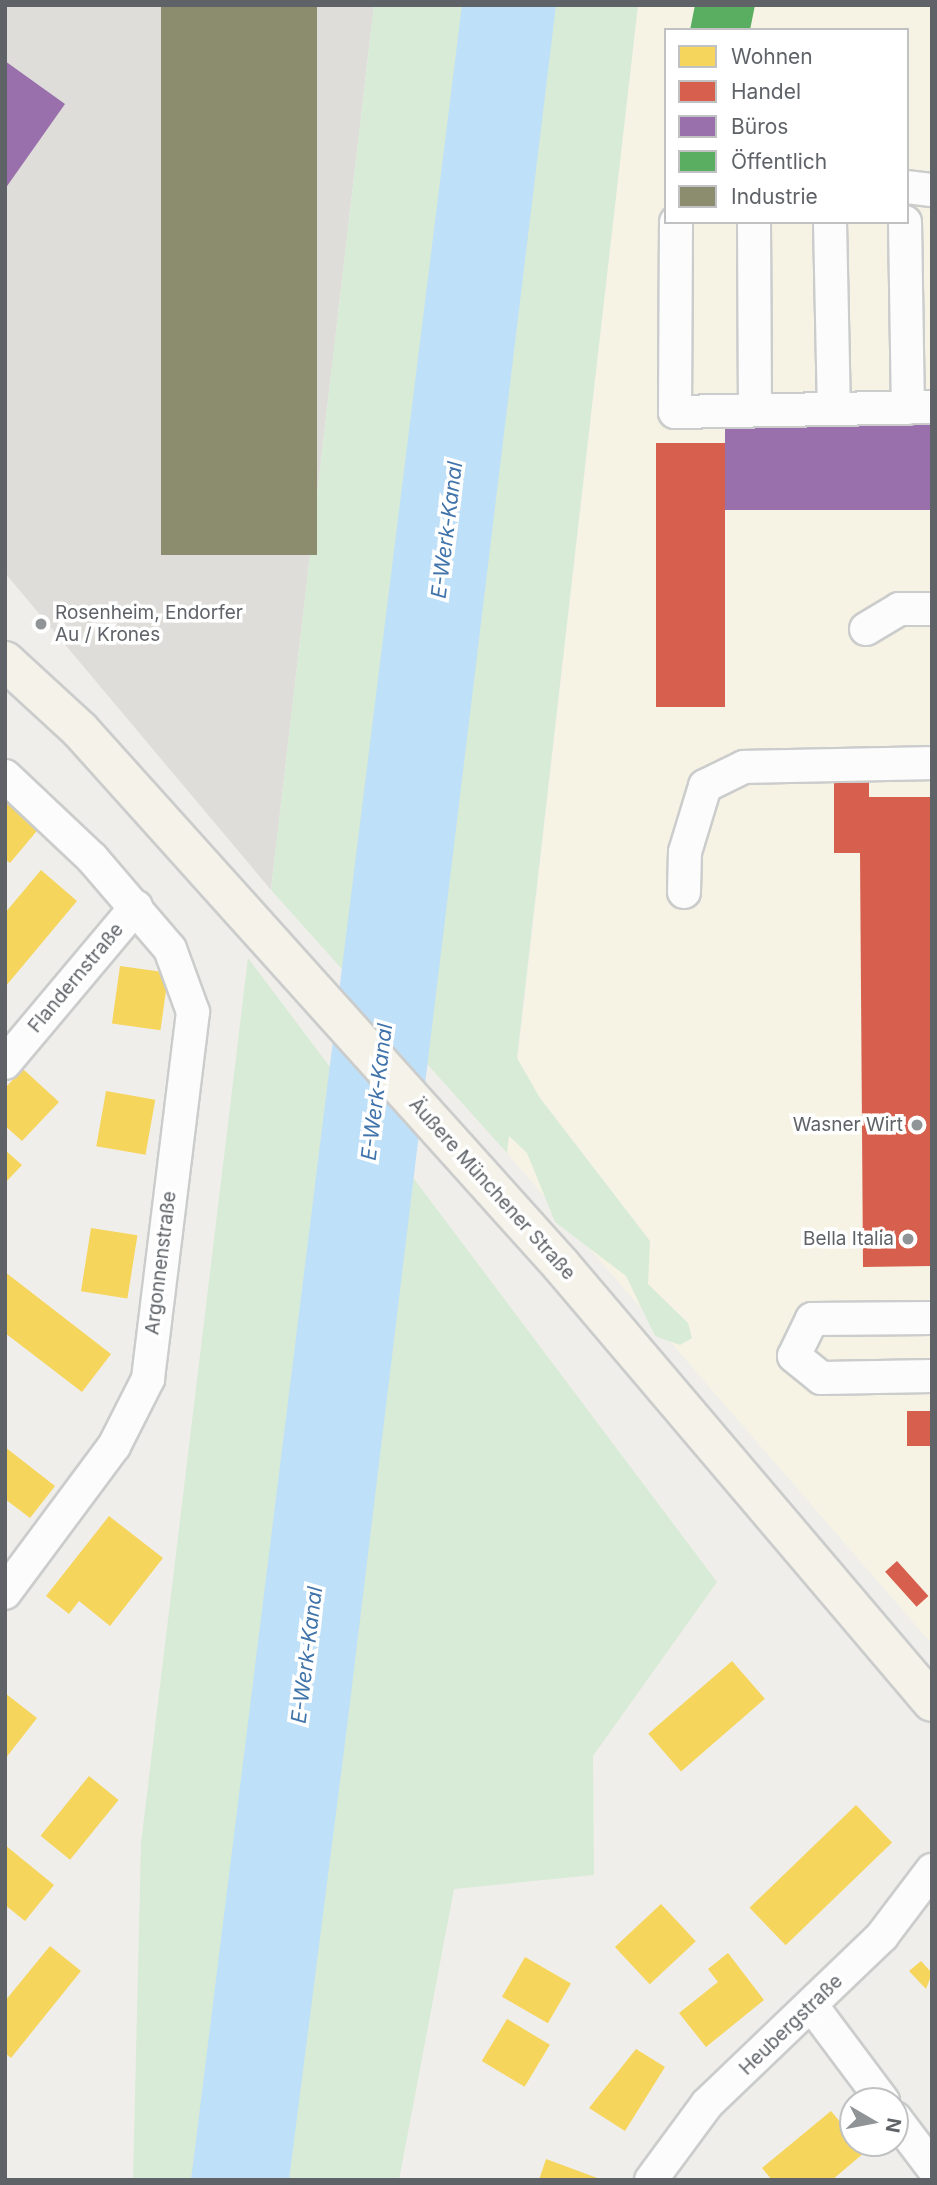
<!DOCTYPE html>
<meta charset="utf-8">
<style>
body{margin:0}
#map{position:relative;width:937px;height:2185px;overflow:hidden;background:#efeeea;font-family:Inter,sans-serif}
div>[style]{position:absolute}
[style*='--x']{left:calc(var(--x)*1px);top:calc(var(--y)*1px);width:calc(var(--w)*1px);rotate:calc(var(--a)*1deg)}
.commercial>*{inset:0;background:#f7f3e4}
.industrial>*{inset:0;background:#dfddda}
.green>*{inset:0;background:#d8ebd6}
.water>*{inset:0;background:#bfe0f9}
.homes>*{inset:0;background:#f6d55c;transform-origin:0 0}
.shops>*{inset:0;background:#d6604d;transform-origin:0 0}
.offices>*{inset:0;background:#9970ab;transform-origin:0 0}
.public>*{inset:0;background:#5aae61}
.industry>*{inset:0;background:#8c8c6e;transform-origin:0 0}
.roads{filter:drop-shadow(2px 0 #cbcccc) drop-shadow(-2px 0 #cbcccc) drop-shadow(0 2px #cbcccc) drop-shadow(0 -2px #cbcccc)}
.minor>*{height:32px;margin:-16px;padding:0 16px;transform-origin:16px;border-radius:16px;background:#fdfcfc}
.major>*{height:38px;margin:-19px;padding:0 19px;transform-origin:19px;border-radius:19px;background:#f4f2e9}
.dots>*{width:19px;height:19px;translate:-50% -50%;box-sizing:border-box;border:4px solid #fff;border-radius:50%}
span{translate:-50% -50%;white-space:nowrap;text-align:center;line-height:1.15;-webkit-text-stroke:7px #fff;paint-order:stroke}
.poi-label{font-size:19px;color:#5f6368}
.left{translate:0 -50%;text-align:left}
.right{translate:-100% -50%;text-align:right}
.street-label{font-size:19px;color:#5f6368}
.water-label{font-size:21px;color:#4174aa;font-style:italic}
.frame{position:absolute;inset:0;border:7px solid #5f6368;pointer-events:none}
.legend{position:absolute;left:664px;top:28px;width:245px;height:196px;box-sizing:border-box;background:#fff;border:2px solid #bfc1c3;margin:0;padding:9px 12px;list-style:none;font-size:21px;color:#5f6368}
.legend li{display:flex;align-items:center;gap:14px;height:35px}
.legend b{width:35px;border:2px solid #bfc1c3}
.north{position:absolute;left:839px;top:2087px;width:70px;height:70px;box-sizing:border-box;background:#fff;border:2px solid #bfc1c3;border-radius:50%;rotate:100deg;font-size:19px;font-weight:700;line-height:28px;text-align:center;color:#5f6368}
.north::after{content:'';display:block;margin:auto;width:24px;height:32px;background:#919496;clip-path:polygon(50% 0,100% 100%,50% 72%,0 100%)}
</style>
<div id="map">
<div class="commercial">
<i style="clip-path:polygon(evenodd,638px 5px,932px 5px,932px 1644px,507px 1153px,638px 5px,666px 30px,907px 30px,907px 222px,666px 222px,666px 30px)"></i>
</div>
<div class="industrial">
<i style="clip-path:polygon(5px 5px,374px 5px,271px 890px,5px 573px)"></i>
</div>
<div class="green">
<i style="clip-path:polygon(374px 5px,638px 5px,517px 1058px,540px 1098px,650px 1241px,648px 1284px,688px 1323px,692px 1338px,680px 1345px,655px 1336px,626px 1276px,555px 1222px,527px 1153px,509px 1136px,507px 1153px,271px 890px)"></i>
<i style="clip-path:polygon(248px 958px,717px 1582px,593px 1756px,594px 1875px,454px 1889px,399px 2180px,133px 2180px,141px 1843px)"></i>
</div>
<div class="water">
<i style="clip-path:polygon(462px 5px,556px 5px,347px 1727px,289px 2180px,191px 2180px)"></i>
</div>
<div class="homes">
<i style="clip-path:polygon(5px 795px,41px 826px,10px 863px,5px 859px)"></i>
<i style="clip-path:polygon(41px 870px,77px 901px,5px 987px,5px 913px)"></i>
<i style="left:120px;top:966px;width:49px;height:58px;rotate:8deg"></i>
<i style="clip-path:polygon(23px 1069px,59px 1102px,22px 1141px,5px 1126px,5px 1088px)"></i>
<i style="left:106px;top:1091px;width:50px;height:56px;rotate:10deg"></i>
<i style="clip-path:polygon(5px 1150px,22px 1165px,5px 1183px)"></i>
<i style="left:91px;top:1228px;width:47px;height:64px;rotate:9deg"></i>
<i style="clip-path:polygon(5px 1272px,111px 1354px,82px 1392px,5px 1333px)"></i>
<i style="clip-path:polygon(5px 1447px,55px 1486px,30px 1518px,5px 1499px)"></i>
<i style="clip-path:polygon(109px 1516px,163px 1558px,110px 1626px,79px 1601px,69px 1614px,46px 1596px)"></i>
<i style="left:732px;top:1661px;width:50px;height:111px;rotate:49deg"></i>
<i style="clip-path:polygon(5px 1693px,37px 1718px,5px 1759px)"></i>
<i style="left:89px;top:1776px;width:38px;height:77px;rotate:39deg"></i>
<i style="left:856px;top:1805px;width:52px;height:148px;rotate:46deg"></i>
<i style="clip-path:polygon(5px 1845px,54px 1885px,25px 1921px,5px 1905px)"></i>
<i style="left:661px;top:1904px;width:51px;height:63px;rotate:47deg"></i>
<i style="clip-path:polygon(50px 1946px,81px 1971px,11px 2058px,5px 2053px,5px 2001px)"></i>
<i style="clip-path:polygon(728px 1953px,764px 2000px,706px 2047px,679px 2013px,718px 1982px,708px 1969px)"></i>
<i style="left:525px;top:1957px;width:53px;height:46px;rotate:30deg"></i>
<i style="clip-path:polygon(921px 1961px,932px 1973px,926px 1989px,909px 1971px)"></i>
<i style="left:507px;top:2019px;width:50px;height:49px;rotate:31deg"></i>
<i style="clip-path:polygon(636px 2049px,665px 2067px,625px 2131px,589px 2108px)"></i>
<i style="clip-path:polygon(831px 2111px,865px 2152px,832px 2180px,772px 2180px,762px 2168px)"></i>
<i style="clip-path:polygon(546px 2159px,600px 2179px,600px 2180px,539px 2180px)"></i>
</div>
<div class="shops">
<i style="left:656px;top:443px;width:69px;height:264px"></i>
<i style="clip-path:polygon(834px 777px,869px 777px,869px 797px,932px 797px,932px 1266px,863px 1267px,860px 853px,834px 853px)"></i>
<i style="left:932px;top:1411px;width:35px;height:25px;rotate:90deg"></i>
<i style="left:897px;top:1561px;width:47px;height:16px;rotate:48deg"></i>
</div>
<div class="offices">
<i style="clip-path:polygon(5px 61px,65px 104px,5px 189px)"></i>
<i style="left:932px;top:422px;width:88px;height:207px;rotate:90deg"></i>
</div>
<div class="public">
<i style="clip-path:polygon(695px 5px,755px 5px,750px 30px,690px 30px)"></i>
</div>
<div class="industry">
<i style="left:161px;top:5px;width:156px;height:550px"></i>
</div>
<div class="roads">
<div class="minor">
<i style="--x:907;--y:187;--w:25;--a:7"></i>
<i style="--x:676;--y:222;--w:190;--a:90.3"></i>
<i style="--x:675;--y:412;--w:257;--a:-1.1"></i>
<i style="--x:754;--y:222;--w:188;--a:89.7"></i>
<i style="--x:830;--y:222;--w:187;--a:88.8"></i>
<i style="--x:905;--y:222;--w:186;--a:89.1"></i>
<i style="--x:866;--y:629;--w:39;--a:-31"></i>
<i style="--x:899;--y:609;--w:33;--a:0"></i>
<i style="--x:5;--y:776;--w:120;--a:43.3"></i>
<i style="--x:92;--y:858;--w:120;--a:49.4"></i>
<i style="--x:170;--y:949;--w:67;--a:69.9"></i>
<i style="--x:193;--y:1012;--w:370;--a:97"></i>
<i style="--x:148;--y:1379;--w:75;--a:116.9"></i>
<i style="--x:114;--y:1446;--w:183;--a:126.6"></i>
<i style="--x:684;--y:892;--w:40;--a:-88.6"></i>
<i style="--x:685;--y:852;--w:69;--a:-73.1"></i>
<i style="--x:705;--y:786;--w:43;--a:-26"></i>
<i style="--x:744;--y:767;--w:188;--a:-1.2"></i>
<i style="--x:5;--y:1063;--w:204;--a:-50"></i>
<i style="--x:932;--y:1318;--w:120;--a:179.5"></i>
<i style="--x:812;--y:1319;--w:41;--a:115.9"></i>
<i style="--x:794;--y:1356;--w:35;--a:39"></i>
<i style="--x:821;--y:1378;--w:111;--a:-1"></i>
<i style="--x:812;--y:2006;--w:119;--a:53.2"></i>
<i style="--x:895;--y:2118;--w:61;--a:52.9"></i>
<i style="--x:651;--y:2180;--w:94;--a:-53.6"></i>
<i style="--x:707;--y:2104;--w:243;--a:-43.8"></i>
<i style="--x:882;--y:1936;--w:83;--a:-52.9"></i>
</div>
<div class="major">
<i style="--x:5;--y:661;--w:102;--a:42.6"></i>
<i style="--x:80;--y:730;--w:719;--a:48.04"></i>
<i style="--x:561;--y:1265;--w:573;--a:49.67"></i>
</div>
</div>
<div class="dots">
<i style="left:41px;top:624px;background:#919496"></i>
<i style="left:917px;top:1125px;background:#919496"></i>
<i style="left:908px;top:1239px;background:#919496"></i>
</div>
<div class="poi-label">
<span class="left" style="left:55px;top:624px">Rosenheim, Endorfer<br>Au / Krones</span>
<span class="right" style="left:903px;top:1125px">Wasner Wirt</span>
<span class="right" style="left:894px;top:1239px">Bella Italia</span>
</div>
<div class="street-label">
<span style="left:76px;top:978px;rotate:-50deg">Flandernstraße</span>
<span style="left:492px;top:1189px;rotate:48deg">Äußere Münchener Straße</span>
<span style="left:161px;top:1263px;rotate:-83deg">Argonnenstraße</span>
<span style="left:791px;top:2025px;rotate:-44deg">Heubergstraße</span>
</div>
<div class="water-label">
<span style="left:447px;top:530px;rotate:-83deg">E-Werk-Kanal</span>
<span style="left:377px;top:1092px;rotate:-83deg">E-Werk-Kanal</span>
<span style="left:307px;top:1655px;rotate:-83deg">E-Werk-Kanal</span>
</div>
<div class="frame"></div>
<ul class="legend">
<li><b style="height:19px;background:#f6d55c"></b>Wohnen</li>
<li><b style="height:19px;background:#d6604d"></b>Handel</li>
<li><b style="height:19px;background:#9970ab"></b>Büros</li>
<li><b style="height:19px;background:#5aae61"></b>Öffentlich</li>
<li><b style="height:19px;background:#8c8c6e"></b>Industrie</li>
</ul>
<div class="north">N</div>
</div>
